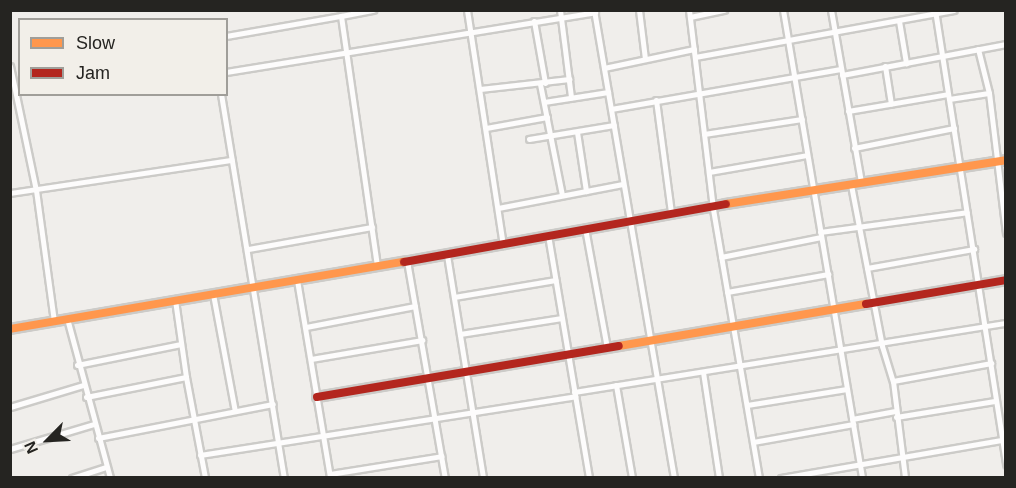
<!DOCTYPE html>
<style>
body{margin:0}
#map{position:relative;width:1016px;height:488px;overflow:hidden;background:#f0eeeb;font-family:Helvetica,sans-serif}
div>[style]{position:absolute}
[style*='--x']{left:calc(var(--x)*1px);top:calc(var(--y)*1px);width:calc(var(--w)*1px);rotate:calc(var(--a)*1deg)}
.roads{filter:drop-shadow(2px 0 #cccbc8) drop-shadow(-2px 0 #cccbc8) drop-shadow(0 2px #cccbc8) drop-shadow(0 -2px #cccbc8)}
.street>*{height:5px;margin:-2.5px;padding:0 2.5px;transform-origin:2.5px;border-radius:2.5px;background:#fdfcfc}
.slow>*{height:8px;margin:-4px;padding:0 4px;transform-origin:4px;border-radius:4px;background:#ff974d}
.jam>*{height:8px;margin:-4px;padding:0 4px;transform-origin:4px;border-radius:4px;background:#b3261e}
span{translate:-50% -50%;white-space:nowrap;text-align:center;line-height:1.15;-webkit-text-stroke:5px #f2efe9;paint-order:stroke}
.frame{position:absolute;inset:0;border:12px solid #252421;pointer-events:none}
.legend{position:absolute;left:18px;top:18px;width:210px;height:78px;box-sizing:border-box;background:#f2efe9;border:2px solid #a09e99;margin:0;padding:8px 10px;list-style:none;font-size:18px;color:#252421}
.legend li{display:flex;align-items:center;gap:12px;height:30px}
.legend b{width:30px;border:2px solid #a09e99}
.north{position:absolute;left:18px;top:410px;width:60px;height:60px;-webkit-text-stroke:4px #f2efe9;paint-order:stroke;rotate:246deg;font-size:16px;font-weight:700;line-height:24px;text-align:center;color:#252421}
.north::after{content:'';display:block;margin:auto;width:21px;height:27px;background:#252421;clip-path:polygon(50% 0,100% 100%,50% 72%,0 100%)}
</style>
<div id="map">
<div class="roads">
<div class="street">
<i style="--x:467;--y:10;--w:238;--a:81.3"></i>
<i style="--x:560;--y:10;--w:88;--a:82.8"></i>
<i style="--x:594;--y:10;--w:475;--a:80.3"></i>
<i style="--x:639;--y:10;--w:49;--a:83"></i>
<i style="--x:689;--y:10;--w:200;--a:83.1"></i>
<i style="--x:713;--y:209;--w:273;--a:80.3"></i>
<i style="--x:783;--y:10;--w:475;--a:80.4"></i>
<i style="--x:831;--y:10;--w:175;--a:80.1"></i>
<i style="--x:935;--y:10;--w:460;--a:81.1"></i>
<i style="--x:341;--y:16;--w:33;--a:-11"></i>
<i style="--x:690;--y:17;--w:35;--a:-12"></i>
<i style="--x:534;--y:21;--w:63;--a:79.9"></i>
<i style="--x:899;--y:21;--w:43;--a:80.5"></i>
<i style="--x:226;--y:36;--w:117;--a:-9.9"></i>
<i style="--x:341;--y:16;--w:252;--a:81.8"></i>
<i style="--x:978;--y:49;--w:45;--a:76"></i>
<i style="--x:989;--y:93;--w:141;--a:83.1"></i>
<i style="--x:695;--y:57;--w:263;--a:-10.3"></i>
<i style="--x:10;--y:66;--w:127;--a:78.2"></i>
<i style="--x:36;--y:190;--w:133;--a:82.2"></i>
<i style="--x:885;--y:66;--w:38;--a:81"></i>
<i style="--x:604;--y:68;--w:92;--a:-11.9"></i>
<i style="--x:226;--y:72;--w:374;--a:-9.2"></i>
<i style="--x:842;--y:75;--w:167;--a:-10.7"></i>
<i style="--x:540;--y:84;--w:113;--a:78.8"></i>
<i style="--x:480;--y:89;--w:90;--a:-6.4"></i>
<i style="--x:221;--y:94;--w:389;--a:80.7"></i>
<i style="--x:949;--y:99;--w:40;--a:-8.5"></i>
<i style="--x:656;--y:100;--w:114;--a:82.4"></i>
<i style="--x:544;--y:102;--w:65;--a:-8.9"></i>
<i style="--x:611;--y:109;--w:233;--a:-9.9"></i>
<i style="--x:848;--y:111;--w:101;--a:-9.6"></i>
<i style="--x:486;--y:128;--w:62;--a:-10.2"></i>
<i style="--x:577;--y:132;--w:60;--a:81.3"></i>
<i style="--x:704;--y:134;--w:99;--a:-8.7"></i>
<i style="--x:529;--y:139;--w:86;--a:-9.4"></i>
<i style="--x:854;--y:148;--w:102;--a:-11.3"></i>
<i style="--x:709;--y:172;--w:99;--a:-9.8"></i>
<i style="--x:851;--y:185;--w:164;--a:79.1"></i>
<i style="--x:882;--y:346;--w:37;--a:73"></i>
<i style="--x:893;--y:381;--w:98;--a:82.9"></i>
<i style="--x:10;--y:193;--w:224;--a:-8.5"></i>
<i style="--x:498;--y:208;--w:127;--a:-10.9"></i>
<i style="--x:585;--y:228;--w:122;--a:79.6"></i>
<i style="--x:820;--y:232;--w:148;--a:-7.7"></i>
<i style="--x:548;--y:235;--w:246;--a:80.4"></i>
<i style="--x:248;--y:249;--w:126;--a:-10.1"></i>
<i style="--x:447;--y:255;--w:226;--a:80.8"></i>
<i style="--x:721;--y:257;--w:102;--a:-11.3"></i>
<i style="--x:407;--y:261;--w:220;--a:80.1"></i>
<i style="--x:867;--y:268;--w:109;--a:-10.1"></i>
<i style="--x:297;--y:280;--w:201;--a:80.5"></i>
<i style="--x:727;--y:292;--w:103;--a:-10.1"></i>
<i style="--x:213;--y:294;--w:119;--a:79.4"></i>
<i style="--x:454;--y:297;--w:103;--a:-9.5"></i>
<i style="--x:68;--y:322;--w:162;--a:74.9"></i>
<i style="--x:306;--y:327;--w:111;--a:-10.9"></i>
<i style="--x:460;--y:334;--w:103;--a:-8.9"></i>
<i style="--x:311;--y:359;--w:113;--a:-9.7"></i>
<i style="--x:77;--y:365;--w:106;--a:-11.4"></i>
<i style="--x:703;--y:372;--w:107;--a:81.4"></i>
<i style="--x:186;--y:377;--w:103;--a:79.3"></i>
<i style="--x:893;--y:381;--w:100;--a:-10.4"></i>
<i style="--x:616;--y:385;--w:94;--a:80.2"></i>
<i style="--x:574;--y:392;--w:437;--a:-9.1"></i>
<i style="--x:86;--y:397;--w:102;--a:-11.3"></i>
<i style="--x:186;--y:377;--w:78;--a:-98.1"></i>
<i style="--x:747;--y:405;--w:101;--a:-9.1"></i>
<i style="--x:10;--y:407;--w:76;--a:-16.8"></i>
<i style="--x:896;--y:417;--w:100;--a:-9.2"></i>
<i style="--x:852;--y:419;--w:44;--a:-10.5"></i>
<i style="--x:98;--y:438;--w:178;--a:-11"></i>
<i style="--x:753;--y:442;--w:102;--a:-10.2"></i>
<i style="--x:10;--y:449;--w:88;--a:-16.6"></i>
<i style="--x:200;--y:455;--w:380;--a:-8.9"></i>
<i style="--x:330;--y:474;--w:113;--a:-9.1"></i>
<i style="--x:72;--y:478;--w:36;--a:-18"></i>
<i style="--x:781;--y:478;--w:228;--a:-9.8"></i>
</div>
<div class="slow">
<i style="--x:726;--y:204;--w:283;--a:-8.9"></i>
<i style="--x:10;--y:329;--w:400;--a:-9.7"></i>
<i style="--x:619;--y:346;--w:251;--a:-9.7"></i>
</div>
<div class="jam">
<i style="--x:404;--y:262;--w:327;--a:-10.2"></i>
<i style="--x:866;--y:304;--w:142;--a:-9.7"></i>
<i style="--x:317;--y:397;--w:306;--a:-9.6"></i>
</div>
</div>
<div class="frame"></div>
<ul class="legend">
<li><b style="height:8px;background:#ff974d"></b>Slow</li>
<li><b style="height:8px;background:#b3261e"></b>Jam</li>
</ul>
<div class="north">N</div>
</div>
